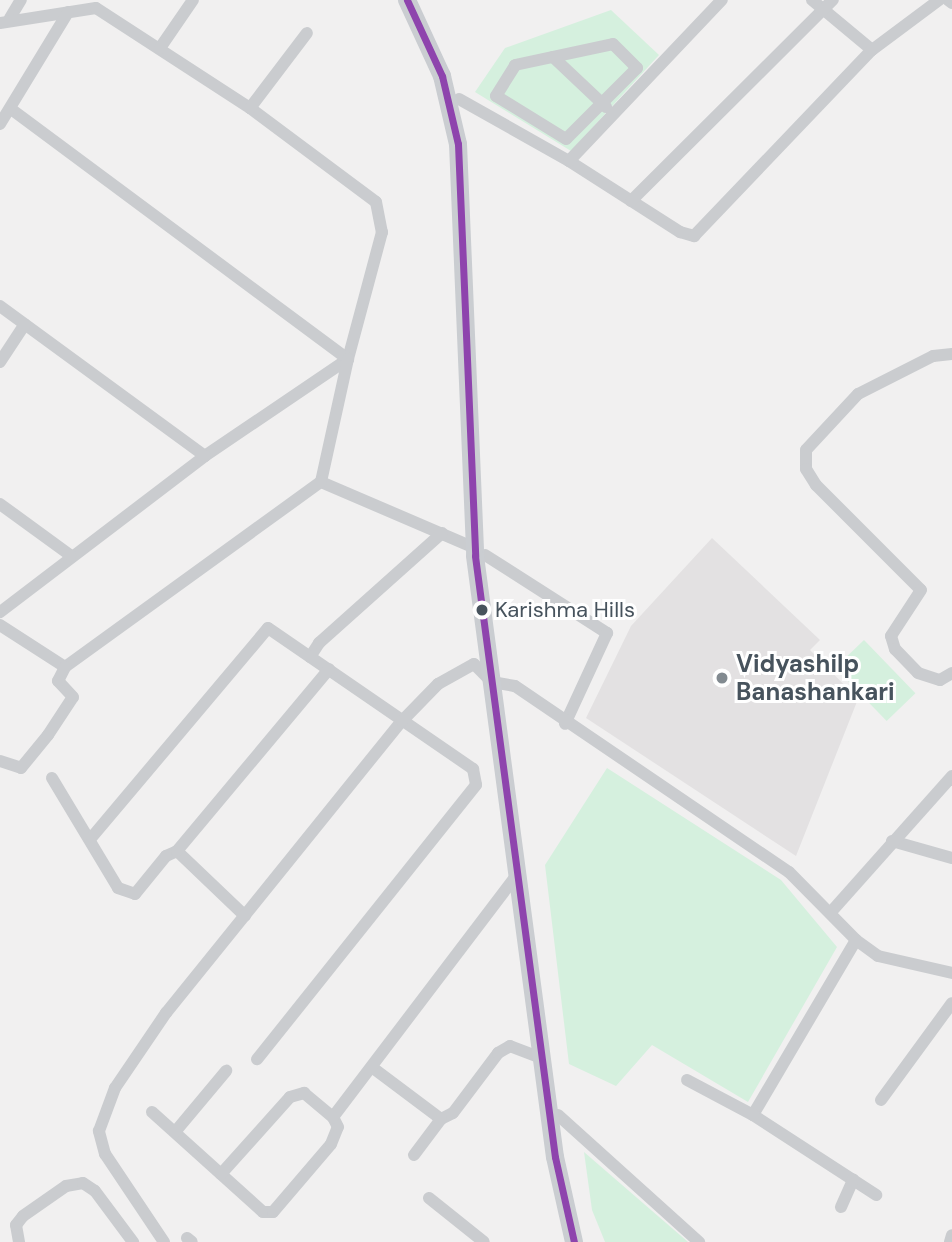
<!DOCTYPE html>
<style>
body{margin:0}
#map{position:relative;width:952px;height:1242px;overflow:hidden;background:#f1f0f0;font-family:"DM Sans",sans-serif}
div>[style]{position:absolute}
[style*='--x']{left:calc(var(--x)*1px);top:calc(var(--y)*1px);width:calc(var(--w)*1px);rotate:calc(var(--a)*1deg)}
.education>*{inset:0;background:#e3e1e2}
.green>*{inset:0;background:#d5f0de;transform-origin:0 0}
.street>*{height:12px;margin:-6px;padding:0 6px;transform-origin:6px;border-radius:6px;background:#cacccf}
.secondary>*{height:18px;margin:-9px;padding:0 9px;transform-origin:9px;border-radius:9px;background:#cacdd1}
.bus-1>*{height:7px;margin:-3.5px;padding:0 3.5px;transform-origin:3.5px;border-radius:3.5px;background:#8e44ad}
.dots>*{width:19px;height:19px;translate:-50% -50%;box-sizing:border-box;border:4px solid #fff;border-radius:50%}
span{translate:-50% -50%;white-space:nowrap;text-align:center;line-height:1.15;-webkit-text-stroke:6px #fff;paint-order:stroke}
.bus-label{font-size:22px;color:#47535d}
.left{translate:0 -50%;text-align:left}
.poi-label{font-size:24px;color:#47535d;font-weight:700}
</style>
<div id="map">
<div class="education">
<i style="clip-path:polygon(712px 538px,820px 640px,810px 650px,858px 699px,796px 856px,586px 718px,631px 626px)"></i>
</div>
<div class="green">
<i style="clip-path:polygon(611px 10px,659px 55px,571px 151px,475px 92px,505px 48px)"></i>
<i style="left:864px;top:640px;width:74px;height:40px;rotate:46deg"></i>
<i style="clip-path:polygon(607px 768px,781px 880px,837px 947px,748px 1102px,652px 1045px,616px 1086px,569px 1064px,545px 865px)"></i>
<i style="clip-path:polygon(584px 1152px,688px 1242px,605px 1242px,592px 1210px)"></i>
</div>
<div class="street">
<i style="--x:812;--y:0;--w:78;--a:39.8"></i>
<i style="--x:948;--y:0;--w:5;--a:37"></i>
<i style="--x:10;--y:18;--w:21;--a:-59"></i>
<i style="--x:0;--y:23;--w:97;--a:-8.9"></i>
<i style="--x:96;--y:8;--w:184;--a:33"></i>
<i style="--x:250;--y:108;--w:157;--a:36.7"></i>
<i style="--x:376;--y:202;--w:31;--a:79"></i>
<i style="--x:382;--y:232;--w:131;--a:105"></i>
<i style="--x:348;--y:359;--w:173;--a:145.9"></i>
<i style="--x:205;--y:456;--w:258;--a:142.7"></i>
<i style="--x:613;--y:44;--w:34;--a:45"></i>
<i style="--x:637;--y:68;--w:100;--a:135"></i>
<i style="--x:566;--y:139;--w:82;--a:-148.4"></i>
<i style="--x:496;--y:96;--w:36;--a:-58"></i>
<i style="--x:515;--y:65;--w:100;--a:-12.1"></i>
<i style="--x:160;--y:48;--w:58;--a:-55.5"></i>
<i style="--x:553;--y:57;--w:73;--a:43.3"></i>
<i style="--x:459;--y:99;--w:126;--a:29.4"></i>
<i style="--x:569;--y:161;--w:132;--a:32.6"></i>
<i style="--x:680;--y:232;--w:15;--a:16"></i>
<i style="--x:694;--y:236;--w:257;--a:-46.3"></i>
<i style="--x:872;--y:50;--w:84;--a:-36.7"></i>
<i style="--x:250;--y:108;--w:94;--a:-52.8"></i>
<i style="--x:11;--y:109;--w:420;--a:36.6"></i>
<i style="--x:348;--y:359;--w:126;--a:102.4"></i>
<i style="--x:321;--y:482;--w:168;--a:23.2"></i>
<i style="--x:0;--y:124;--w:131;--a:-58.7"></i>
<i style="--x:569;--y:161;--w:222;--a:-46.5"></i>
<i style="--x:631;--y:201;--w:285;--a:-44.9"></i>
<i style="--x:0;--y:306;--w:254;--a:36.2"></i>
<i style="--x:952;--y:354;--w:19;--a:174"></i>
<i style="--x:933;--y:356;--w:84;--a:153.1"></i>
<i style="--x:858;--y:394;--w:76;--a:132.9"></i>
<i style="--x:806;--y:450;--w:19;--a:90"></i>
<i style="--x:806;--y:469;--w:19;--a:58"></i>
<i style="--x:816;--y:485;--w:148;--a:45"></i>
<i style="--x:921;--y:590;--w:55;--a:123.1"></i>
<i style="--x:891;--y:636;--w:14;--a:73"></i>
<i style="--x:895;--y:649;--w:33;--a:46"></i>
<i style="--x:918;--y:673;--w:23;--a:18"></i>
<i style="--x:940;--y:680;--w:14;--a:-30"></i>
<i style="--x:0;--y:362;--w:45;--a:-56.7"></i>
<i style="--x:0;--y:504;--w:87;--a:36.1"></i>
<i style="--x:485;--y:555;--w:145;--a:32.6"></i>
<i style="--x:607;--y:633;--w:100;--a:114.8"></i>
<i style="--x:0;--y:625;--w:77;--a:32.9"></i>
<i style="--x:65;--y:667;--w:316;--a:-35.9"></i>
<i style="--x:310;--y:657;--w:17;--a:-57"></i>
<i style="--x:319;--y:643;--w:165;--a:-41.8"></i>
<i style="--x:0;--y:761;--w:22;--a:18"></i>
<i style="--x:21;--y:768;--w:43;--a:-50.7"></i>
<i style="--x:48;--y:735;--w:45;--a:-56.7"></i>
<i style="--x:73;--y:697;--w:22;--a:-133"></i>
<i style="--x:58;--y:681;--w:16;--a:-63"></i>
<i style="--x:52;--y:778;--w:128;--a:59"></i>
<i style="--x:118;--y:888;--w:18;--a:19"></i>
<i style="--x:135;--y:894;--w:49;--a:-50.8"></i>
<i style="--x:166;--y:856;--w:12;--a:-24"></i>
<i style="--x:177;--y:851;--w:94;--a:43.7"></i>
<i style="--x:92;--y:837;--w:273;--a:-49.9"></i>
<i style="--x:268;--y:628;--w:249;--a:34.5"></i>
<i style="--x:473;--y:769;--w:16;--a:79"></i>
<i style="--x:476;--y:785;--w:351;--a:128.6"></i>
<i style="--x:892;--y:841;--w:62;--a:15.8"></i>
<i style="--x:177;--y:851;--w:237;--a:-50.1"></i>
<i style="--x:831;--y:912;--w:182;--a:-48.3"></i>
<i style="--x:856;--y:940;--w:203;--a:120.5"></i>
<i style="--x:753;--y:1115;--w:147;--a:33"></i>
<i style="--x:373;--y:1068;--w:85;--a:36.9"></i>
<i style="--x:441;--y:1119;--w:13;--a:-27"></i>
<i style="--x:453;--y:1113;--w:75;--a:-53.1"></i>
<i style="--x:498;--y:1053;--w:14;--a:-30"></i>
<i style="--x:510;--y:1046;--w:34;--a:21"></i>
<i style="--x:687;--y:1080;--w:75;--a:27.9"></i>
<i style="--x:881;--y:1100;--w:120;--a:-53.8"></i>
<i style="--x:152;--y:1112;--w:149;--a:42"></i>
<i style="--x:263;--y:1212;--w:10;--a:0"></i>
<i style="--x:273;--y:1212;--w:89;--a:-49.5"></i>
<i style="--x:331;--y:1144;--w:18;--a:-68"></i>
<i style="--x:338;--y:1127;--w:11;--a:-117"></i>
<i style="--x:333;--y:1117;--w:306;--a:-52.8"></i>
<i style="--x:558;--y:1115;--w:190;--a:42"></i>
<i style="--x:175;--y:1132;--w:80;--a:-50.1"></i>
<i style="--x:414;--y:1155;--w:45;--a:-53.1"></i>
<i style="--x:221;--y:1174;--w:103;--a:-48.1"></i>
<i style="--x:290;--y:1097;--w:15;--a:-16"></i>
<i style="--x:304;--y:1093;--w:38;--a:40"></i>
<i style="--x:429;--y:1198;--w:70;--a:38.7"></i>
<i style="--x:841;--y:1207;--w:30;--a:-66"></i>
<i style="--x:187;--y:1238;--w:6;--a:39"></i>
<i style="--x:19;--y:1242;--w:17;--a:-100"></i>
<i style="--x:16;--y:1225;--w:11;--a:-52"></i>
<i style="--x:23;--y:1216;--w:52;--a:-34.9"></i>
<i style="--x:66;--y:1186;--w:17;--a:-10"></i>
<i style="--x:83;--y:1183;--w:14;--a:34"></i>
<i style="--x:95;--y:1191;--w:64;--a:53.3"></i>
<i style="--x:164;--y:1242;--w:106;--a:-123.8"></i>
<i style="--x:105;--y:1154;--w:24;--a:-105"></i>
<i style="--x:99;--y:1131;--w:46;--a:-69.6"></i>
<i style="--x:115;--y:1088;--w:91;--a:-55.8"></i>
<i style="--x:166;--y:1013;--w:375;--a:-51.1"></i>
<i style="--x:402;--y:721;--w:52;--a:-45.8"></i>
<i style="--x:438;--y:684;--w:41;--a:-29.1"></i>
<i style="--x:474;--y:664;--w:25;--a:45"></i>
<i style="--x:492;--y:682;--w:23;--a:10"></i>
<i style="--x:515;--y:686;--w:331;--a:34.2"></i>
<i style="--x:789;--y:872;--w:95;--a:45.4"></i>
<i style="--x:856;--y:940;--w:27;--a:36"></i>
<i style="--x:878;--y:956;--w:76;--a:12.9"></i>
<i style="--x:950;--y:1242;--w:7;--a:-74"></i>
</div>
<div class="secondary">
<i style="--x:407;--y:0;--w:84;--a:65.3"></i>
<i style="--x:442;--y:76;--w:70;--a:76.8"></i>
<i style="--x:458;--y:144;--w:412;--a:87.6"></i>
<i style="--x:475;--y:556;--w:606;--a:82.42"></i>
<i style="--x:555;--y:1157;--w:87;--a:77.4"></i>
</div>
<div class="bus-1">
<i style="--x:407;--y:0;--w:84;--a:65.3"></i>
<i style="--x:442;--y:76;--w:70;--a:76.8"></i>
<i style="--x:458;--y:144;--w:412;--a:87.6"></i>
<i style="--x:475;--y:556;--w:606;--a:82.42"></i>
<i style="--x:555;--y:1157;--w:87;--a:77.4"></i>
</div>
<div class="dots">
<i style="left:482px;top:610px;background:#47535d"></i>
<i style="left:722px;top:678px;background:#828a90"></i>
</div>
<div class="bus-label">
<span class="left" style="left:495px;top:610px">Karishma Hills</span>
</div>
<div class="poi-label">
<span class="left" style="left:736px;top:678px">Vidyashilp<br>Banashankari</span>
</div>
</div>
